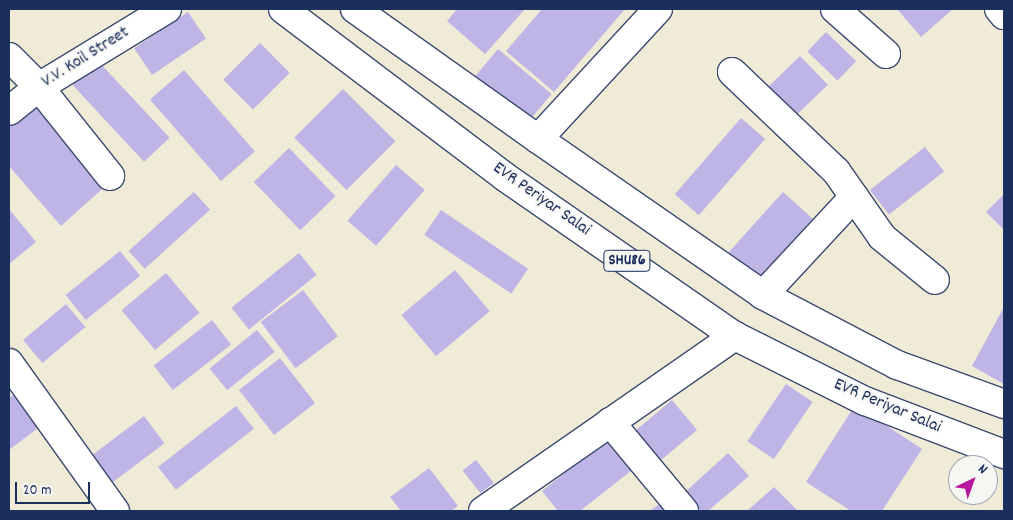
<!DOCTYPE html>
<style>
body{margin:0}
#map{position:relative;width:1013px;height:520px;overflow:hidden;background:#f0ebd7;font-family:Dekko,sans-serif}
div>[style]{position:absolute}
[style*='--x']{left:calc(var(--x)*1px);top:calc(var(--y)*1px);width:calc(var(--w)*1px);rotate:calc(var(--a)*1deg)}
.building>*{inset:0;background:#beb4e5;transform-origin:0 0}
.roads{filter:drop-shadow(1px 0 #3b4b70) drop-shadow(-1px 0 #3b4b70) drop-shadow(0 1px #3b4b70) drop-shadow(0 -1px #3b4b70)}
.minor>*{height:28px;margin:-14px;padding:0 14px;transform-origin:14px;border-radius:14px;background:#fff}
.primary>*{height:28px;margin:-14px;padding:0 14px;transform-origin:14px;border-radius:14px;background:#fff}
span{translate:-50% -50%;white-space:nowrap;text-align:center;line-height:1.15;-webkit-text-stroke:4px #f6f6f2;paint-order:stroke}
.shield-label span{padding:1px 4px;background:#f6f6f2;border:1px solid;border-radius:4px;-webkit-text-stroke-width:0}
.shield-label{font-size:16px;color:#1b2f5e;font-weight:700}
.street-label{font-size:18px;color:#1b2f5e}
.frame{position:absolute;inset:0;border:10px solid #1b2f5e;pointer-events:none}
.north{position:absolute;left:948px;top:455px;width:50px;height:50px;box-sizing:border-box;background:#f6f6f2;border:1px solid #9ea6b7;border-radius:50%;rotate:42deg;font-size:14px;font-weight:700;line-height:20px;text-align:center;color:#1b2f5e}
.north::after{content:'';display:block;margin:auto;width:18px;height:22px;background:#b5179e;clip-path:polygon(50% 0,100% 100%,50% 72%,0 100%)}
.scale{position:absolute;left:15px;top:482px;width:75px;height:22px;box-sizing:border-box;border:2px solid #1b2f5e;border-top:0;padding-left:6px;font-size:15px;line-height:18px;white-space:nowrap;color:#1b2f5e;-webkit-text-stroke:4px #f6f6f2;paint-order:stroke}
</style>
<div id="map">
<div class="building">
<i style="clip-path:polygon(457px 9px,525px 9px,485px 54px,447px 21px)"></i>
<i style="clip-path:polygon(542px 9px,625px 9px,554px 92px,506px 51px)"></i>
<i style="clip-path:polygon(897px 9px,953px 9px,921px 37px)"></i>
<i style="left:188px;top:12px;width:32px;height:65px;rotate:56deg"></i>
<i style="left:826px;top:32px;width:42px;height:27px;rotate:44deg"></i>
<i style="left:260px;top:43px;width:42px;height:52px;rotate:45deg"></i>
<i style="left:498px;top:49px;width:70px;height:35px;rotate:40deg"></i>
<i style="left:800px;top:56px;width:40px;height:54px;rotate:46deg"></i>
<i style="left:98px;top:61px;width:105px;height:35px;rotate:47deg"></i>
<i style="left:184px;top:70px;width:108px;height:45px;rotate:49deg"></i>
<i style="left:343px;top:89px;width:74px;height:69px;rotate:45deg"></i>
<i style="clip-path:polygon(38px 100px,110px 182px,61px 226px,9px 166px,9px 126px)"></i>
<i style="left:741px;top:118px;width:32px;height:101px;rotate:41deg"></i>
<i style="left:925px;top:147px;width:31px;height:70px;rotate:52deg"></i>
<i style="left:289px;top:148px;width:67px;height:49px;rotate:46deg"></i>
<i style="left:396px;top:165px;width:38px;height:74px;rotate:41deg"></i>
<i style="left:194px;top:192px;width:24px;height:88px;rotate:48deg"></i>
<i style="left:783px;top:192px;width:40px;height:81px;rotate:42deg"></i>
<i style="clip-path:polygon(1004px 194px,1004px 230px,986px 212px)"></i>
<i style="clip-path:polygon(9px 209px,36px 242px,9px 264px)"></i>
<i style="left:441px;top:210px;width:105px;height:30px;rotate:34deg"></i>
<i style="left:120px;top:251px;width:32px;height:70px;rotate:51deg"></i>
<i style="left:299px;top:253px;width:28px;height:87px;rotate:51deg"></i>
<i style="left:455px;top:270px;width:54px;height:70px;rotate:50deg"></i>
<i style="left:166px;top:273px;width:52px;height:58px;rotate:50deg"></i>
<i style="left:303px;top:290px;width:58px;height:53px;rotate:53deg"></i>
<i style="left:66px;top:304px;width:30px;height:56px;rotate:50deg"></i>
<i style="clip-path:polygon(1004px 307px,1004px 384px,972px 366px)"></i>
<i style="left:212px;top:320px;width:31px;height:74px;rotate:52deg"></i>
<i style="left:257px;top:330px;width:28px;height:61px;rotate:51deg"></i>
<i style="left:280px;top:358px;width:57px;height:52px;rotate:52deg"></i>
<i style="left:786px;top:384px;width:32px;height:69px;rotate:34deg"></i>
<i style="clip-path:polygon(18px 392px,42px 425px,9px 450px,9px 398px)"></i>
<i style="left:672px;top:400px;width:39px;height:52px;rotate:50deg"></i>
<i style="clip-path:polygon(855px 405px,922px 449px,882px 511px,851px 511px,806px 482px)"></i>
<i style="left:236px;top:406px;width:29px;height:99px;rotate:52deg"></i>
<i style="left:144px;top:416px;width:34px;height:69px;rotate:53deg"></i>
<i style="clip-path:polygon(611px 436px,636px 467px,580px 511px,558px 511px,542px 491px)"></i>
<i style="clip-path:polygon(728px 453px,749px 476px,708px 511px,701px 511px,684px 493px)"></i>
<i style="left:476px;top:460px;width:29px;height:17px;rotate:52deg"></i>
<i style="clip-path:polygon(429px 468px,458px 506px,451px 511px,401px 511px,390px 497px)"></i>
<i style="clip-path:polygon(774px 487px,798px 511px,747px 511px)"></i>
<i style="clip-path:polygon(662px 502px,670px 511px,650px 511px)"></i>
</div>
<div class="roads">
<div class="minor">
<i style="--x:835;--y:9;--w:68;--a:41.4"></i>
<i style="--x:999;--y:9;--w:8;--a:50"></i>
<i style="--x:9;--y:57;--w:42;--a:45"></i>
<i style="--x:39;--y:87;--w:114;--a:51.4"></i>
<i style="--x:732;--y:72;--w:144;--a:43.6"></i>
<i style="--x:836;--y:171;--w:80;--a:55.1"></i>
<i style="--x:882;--y:237;--w:68;--a:39.1"></i>
<i style="--x:9;--y:111;--w:38;--a:-39"></i>
<i style="--x:39;--y:87;--w:150;--a:-31.4"></i>
<i style="--x:538;--y:139;--w:177;--a:-47.3"></i>
<i style="--x:763;--y:295;--w:134;--a:-47.1"></i>
<i style="--x:9;--y:363;--w:182;--a:54.4"></i>
<i style="--x:610;--y:422;--w:116;--a:50.3"></i>
<i style="--x:483;--y:511;--w:307;--a:-34.8"></i>
</div>
<div class="primary">
<i style="--x:283;--y:9;--w:278;--a:37.1"></i>
<i style="--x:505;--y:177;--w:280;--a:34.7"></i>
<i style="--x:735;--y:336;--w:145;--a:26.6"></i>
<i style="--x:865;--y:401;--w:149;--a:20.9"></i>
<i style="--x:355;--y:9;--w:224;--a:35.4"></i>
<i style="--x:538;--y:139;--w:274;--a:34.7"></i>
<i style="--x:763;--y:295;--w:151;--a:27.6"></i>
<i style="--x:897;--y:365;--w:114;--a:20"></i>
</div>
</div>
<div class="shield-label">
<span style="left:627px;top:261px">SHU86</span>
</div>
<div class="street-label">
<span style="left:86px;top:58px;rotate:-32deg">V.V. Koil Street</span>
<span style="left:541px;top:200px;rotate:35deg">EVR Periyar Salai</span>
<span style="left:887px;top:407px;rotate:23deg">EVR Periyar Salai</span>
</div>
<div class="frame"></div>
<div class="north">N</div>
<div class="scale">20 m</div>
</div>
